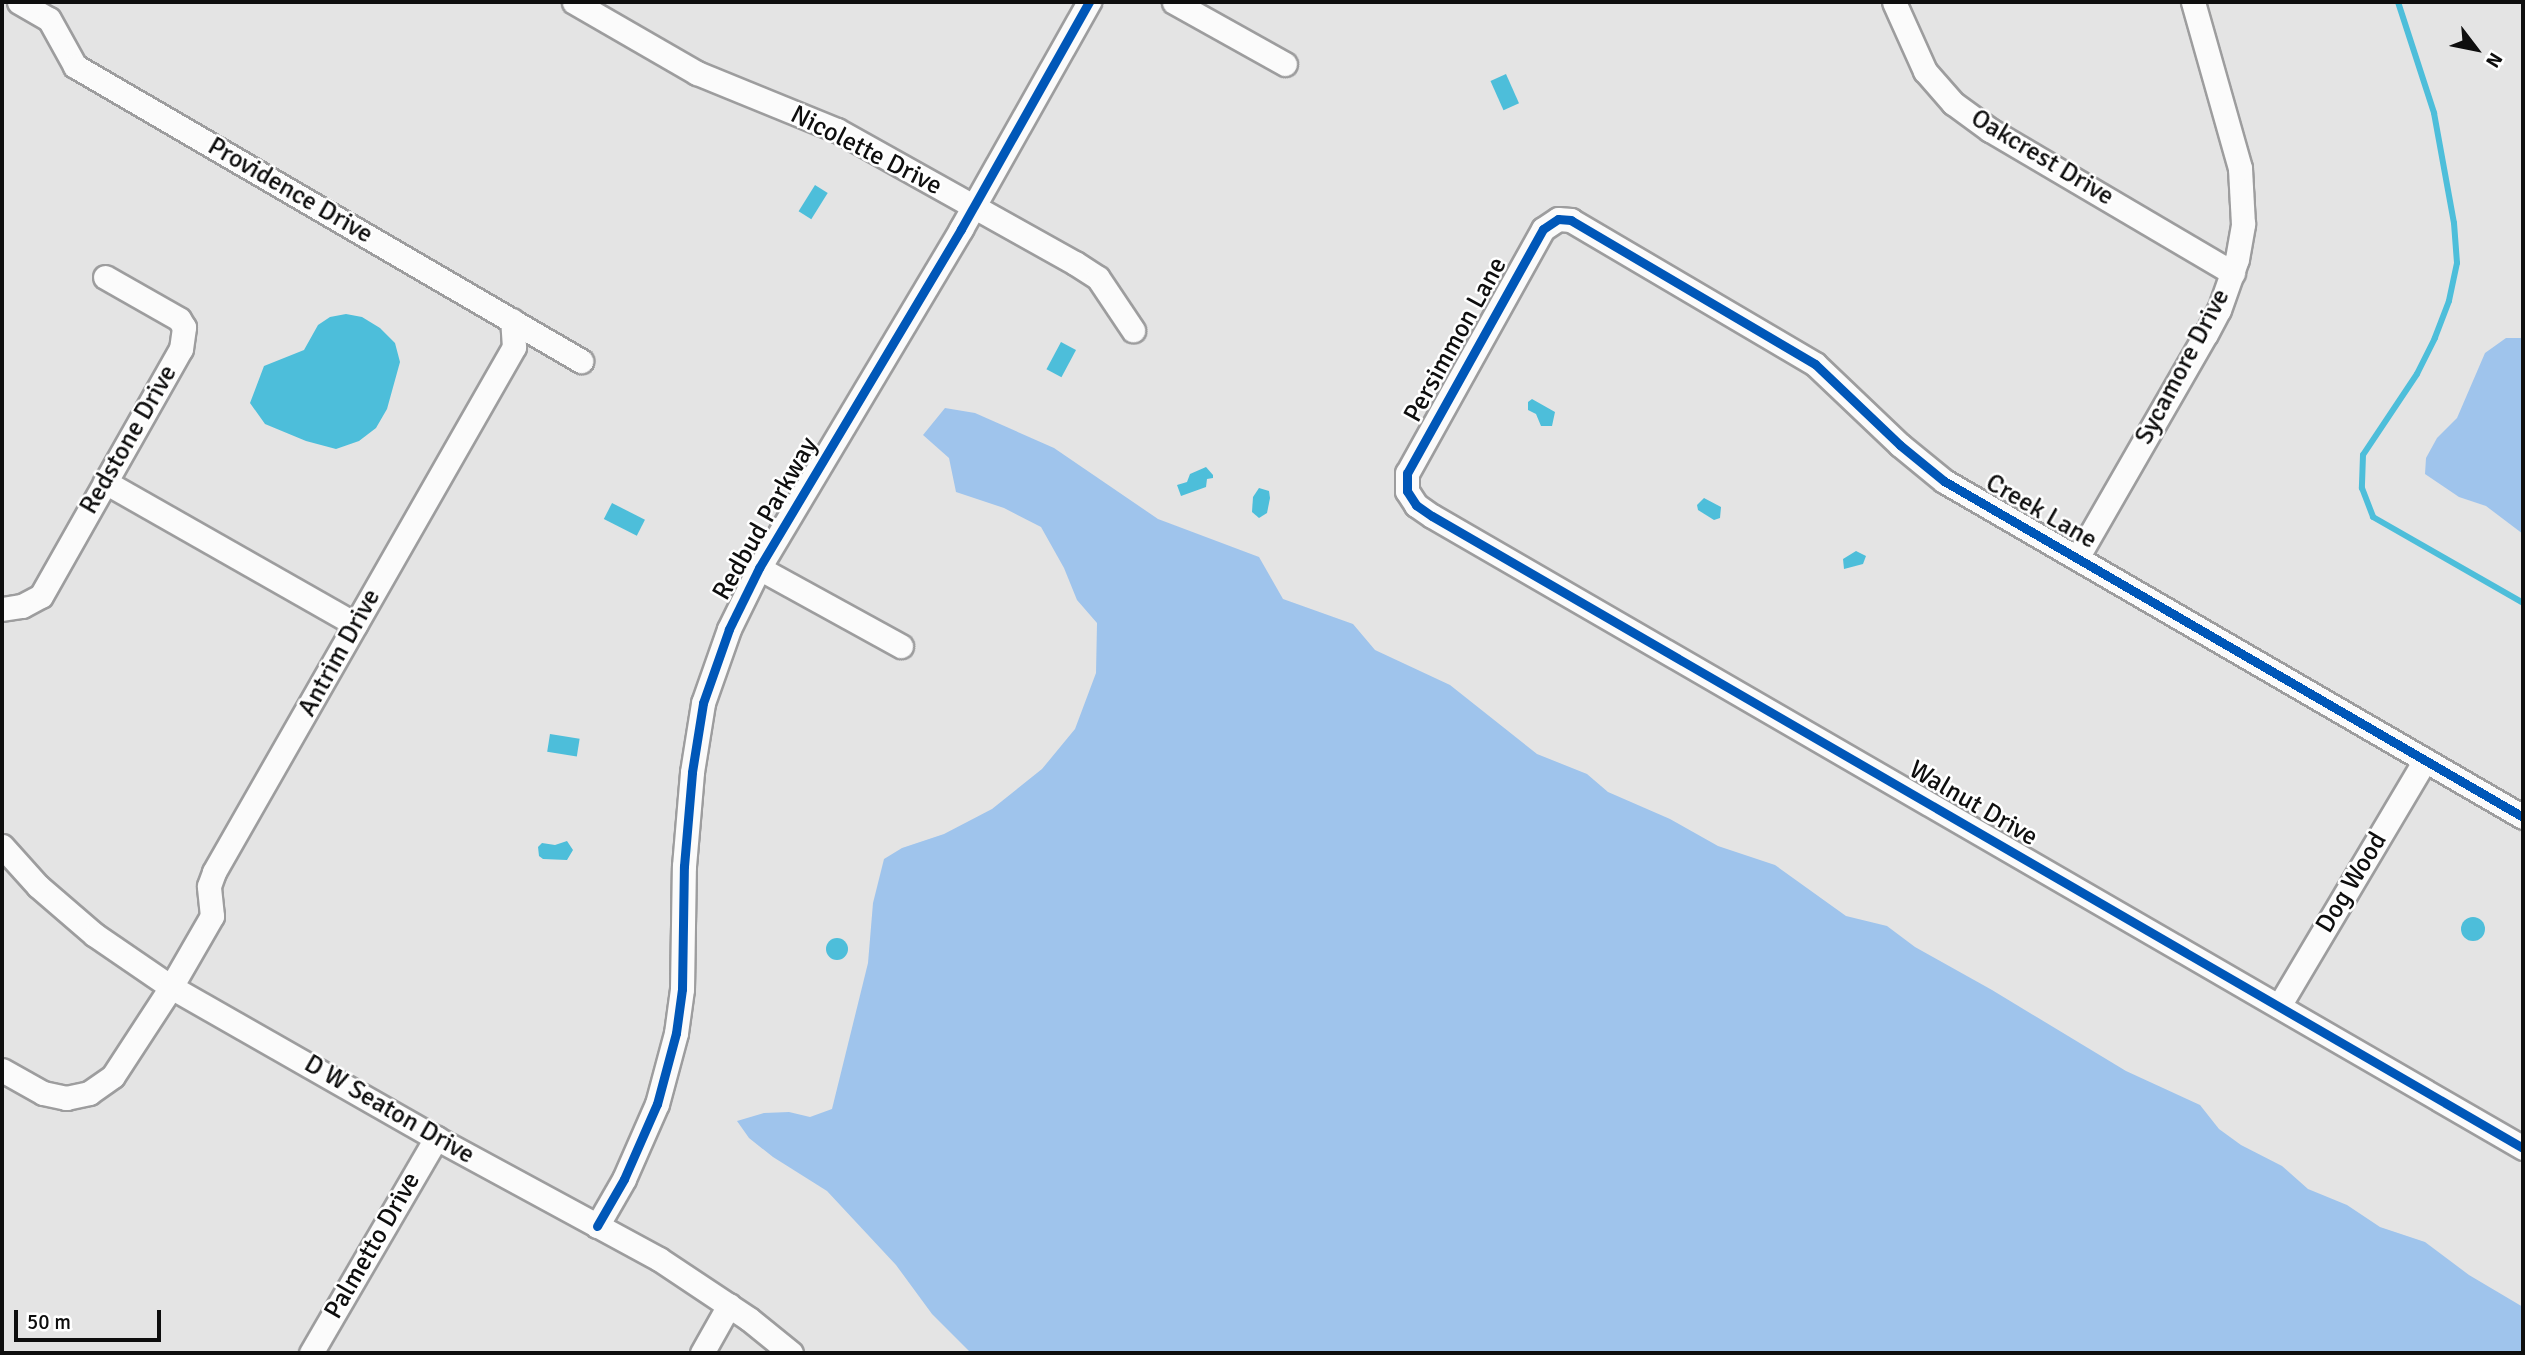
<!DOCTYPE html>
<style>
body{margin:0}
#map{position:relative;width:2525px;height:1355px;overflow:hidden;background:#e4e4e4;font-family:Signika,sans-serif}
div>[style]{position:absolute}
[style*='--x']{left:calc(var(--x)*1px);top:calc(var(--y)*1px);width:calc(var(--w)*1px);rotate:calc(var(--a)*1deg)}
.forest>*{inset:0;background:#9fc4ec}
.water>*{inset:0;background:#4dbeda;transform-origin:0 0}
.round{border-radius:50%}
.stream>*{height:6px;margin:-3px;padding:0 3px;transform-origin:3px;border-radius:3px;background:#4dbeda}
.roads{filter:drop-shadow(2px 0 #9d9d9e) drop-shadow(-2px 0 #9d9d9e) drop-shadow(0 2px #9d9d9e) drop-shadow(0 -2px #9d9d9e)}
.minor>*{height:23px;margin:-11.5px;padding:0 11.5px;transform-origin:11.5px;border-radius:11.5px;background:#fbfbfb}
.cycleway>*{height:9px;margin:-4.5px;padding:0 4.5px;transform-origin:4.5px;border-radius:4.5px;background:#0057b8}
span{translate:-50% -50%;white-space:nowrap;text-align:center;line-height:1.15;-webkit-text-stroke:5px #fff;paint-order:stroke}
.street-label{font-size:26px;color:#0e0e0e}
.frame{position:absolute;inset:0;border:4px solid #0e0e0e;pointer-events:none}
.north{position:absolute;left:2441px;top:14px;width:70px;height:70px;-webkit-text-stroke:5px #fff;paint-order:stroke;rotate:122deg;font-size:19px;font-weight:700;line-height:28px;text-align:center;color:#0e0e0e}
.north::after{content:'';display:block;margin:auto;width:24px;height:32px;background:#0e0e0e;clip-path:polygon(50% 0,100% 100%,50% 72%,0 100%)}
.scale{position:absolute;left:14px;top:1310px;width:147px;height:32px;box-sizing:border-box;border:4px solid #0e0e0e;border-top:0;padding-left:9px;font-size:21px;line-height:24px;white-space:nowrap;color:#0e0e0e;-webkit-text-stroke:5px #fff;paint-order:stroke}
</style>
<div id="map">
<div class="forest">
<i style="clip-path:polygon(2506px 338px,2523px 338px,2523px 534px,2486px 506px,2459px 497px,2425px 474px,2426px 458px,2437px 438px,2457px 418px,2485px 353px)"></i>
<i style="clip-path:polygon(945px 408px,975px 413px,1054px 448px,1158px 519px,1259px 557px,1283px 599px,1353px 624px,1375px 650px,1450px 685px,1537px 754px,1587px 774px,1608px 792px,1670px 819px,1718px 846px,1775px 865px,1846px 916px,1887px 926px,1915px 947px,1992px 990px,2126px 1071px,2200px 1105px,2219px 1129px,2241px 1145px,2282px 1166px,2308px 1189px,2347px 1205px,2380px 1227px,2425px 1242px,2469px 1275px,2523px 1307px,2523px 1353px,971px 1353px,932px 1314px,896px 1265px,827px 1191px,773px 1157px,749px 1138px,737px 1121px,764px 1113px,789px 1112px,810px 1117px,832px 1109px,868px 963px,873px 903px,884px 859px,902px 848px,944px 834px,992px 809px,1042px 769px,1075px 729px,1096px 673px,1097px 623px,1077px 600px,1064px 568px,1041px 527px,1004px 508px,956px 492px,949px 458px,923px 435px)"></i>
</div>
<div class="water">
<i style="left:1506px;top:74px;width:32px;height:17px;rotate:66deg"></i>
<i style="left:815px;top:185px;width:15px;height:31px;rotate:32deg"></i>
<i style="clip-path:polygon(346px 314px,362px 317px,380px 328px,395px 343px,400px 362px,387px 409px,376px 428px,359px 441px,336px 449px,306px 441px,265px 424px,250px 403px,264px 366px,304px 350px,318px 325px,330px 317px)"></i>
<i style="left:1061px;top:342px;width:17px;height:31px;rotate:28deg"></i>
<i style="clip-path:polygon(1532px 399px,1555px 412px,1552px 426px,1541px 426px,1536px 414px,1528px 410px,1528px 402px)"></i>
<i style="clip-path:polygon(1206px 467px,1213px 475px,1213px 478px,1207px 479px,1206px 487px,1181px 496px,1177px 485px,1187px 482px,1190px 474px)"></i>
<i style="clip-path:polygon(1259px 488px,1269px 491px,1270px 498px,1267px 513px,1259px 518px,1252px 512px,1253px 497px)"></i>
<i style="clip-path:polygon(1704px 498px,1721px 507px,1720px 518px,1714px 520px,1698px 510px,1697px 505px)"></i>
<i style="left:612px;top:503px;width:37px;height:18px;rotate:27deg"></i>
<i style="clip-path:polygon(1856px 551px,1866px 556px,1863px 564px,1844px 569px,1843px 559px)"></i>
<i style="left:550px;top:734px;width:30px;height:18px;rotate:9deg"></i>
<i style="clip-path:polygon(567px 841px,573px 850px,567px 860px,543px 859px,539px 856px,538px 847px,542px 843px,555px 845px)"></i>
<i class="round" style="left:2461px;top:917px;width:24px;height:24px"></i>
<i class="round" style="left:826px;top:938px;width:22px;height:22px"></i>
</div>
<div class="stream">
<i style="--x:2398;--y:2;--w:117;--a:72"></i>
<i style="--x:2434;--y:113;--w:112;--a:79.7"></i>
<i style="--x:2454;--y:223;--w:40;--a:85.7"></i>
<i style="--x:2457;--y:263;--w:39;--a:102"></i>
<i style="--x:2449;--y:301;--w:40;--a:111"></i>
<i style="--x:2435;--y:338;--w:40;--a:116.6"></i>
<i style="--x:2417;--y:374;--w:97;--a:123.7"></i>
<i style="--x:2363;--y:455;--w:33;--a:92"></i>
<i style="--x:2362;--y:488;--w:31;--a:69"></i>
<i style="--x:2373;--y:517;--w:173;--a:29.8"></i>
</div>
<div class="roads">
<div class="minor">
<i style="--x:19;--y:2;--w:34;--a:30"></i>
<i style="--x:49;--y:19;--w:54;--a:61"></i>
<i style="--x:75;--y:66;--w:586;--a:30.24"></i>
<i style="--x:574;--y:2;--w:142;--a:30"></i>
<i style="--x:697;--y:73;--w:151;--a:22.2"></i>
<i style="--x:837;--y:130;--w:273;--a:29.2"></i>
<i style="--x:1075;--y:263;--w:27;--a:33"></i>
<i style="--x:1098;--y:278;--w:63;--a:56.1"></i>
<i style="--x:1174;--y:2;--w:127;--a:29.2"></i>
<i style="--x:1894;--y:2;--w:76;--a:65.8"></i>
<i style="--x:1925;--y:71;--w:43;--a:48.8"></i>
<i style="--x:1953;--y:103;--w:46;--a:36.1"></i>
<i style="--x:1990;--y:130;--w:282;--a:30.5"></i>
<i style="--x:105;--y:482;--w:288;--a:29.6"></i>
<i style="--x:2077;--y:558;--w:258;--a:-60.1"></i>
<i style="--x:2206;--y:334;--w:27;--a:-62"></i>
<i style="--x:2219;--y:310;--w:54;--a:-70.6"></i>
<i style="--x:2237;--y:259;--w:36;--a:-80"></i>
<i style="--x:2243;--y:224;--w:56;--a:-93.1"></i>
<i style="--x:2240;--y:168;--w:173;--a:-105.8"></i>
<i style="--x:759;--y:568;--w:162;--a:28.8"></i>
<i style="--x:2;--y:609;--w:20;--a:-9"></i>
<i style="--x:22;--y:606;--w:21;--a:-28"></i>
<i style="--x:41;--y:596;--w:284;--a:-60.5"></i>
<i style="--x:181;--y:349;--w:22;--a:-82"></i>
<i style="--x:184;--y:327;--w:9;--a:-122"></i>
<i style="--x:179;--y:319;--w:85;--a:-150.4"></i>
<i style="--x:2523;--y:817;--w:669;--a:-149.87"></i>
<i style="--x:1944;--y:481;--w:57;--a:-140.7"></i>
<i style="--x:1900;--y:445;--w:117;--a:-136.4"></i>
<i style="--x:1815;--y:364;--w:283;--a:-149.5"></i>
<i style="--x:1571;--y:220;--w:13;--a:-176"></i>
<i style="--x:1558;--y:219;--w:18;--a:146"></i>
<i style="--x:1543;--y:229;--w:279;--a:119.1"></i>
<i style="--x:1407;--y:473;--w:18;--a:90"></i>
<i style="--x:1407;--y:491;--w:17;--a:57"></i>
<i style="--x:1416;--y:505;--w:19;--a:35"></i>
<i style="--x:1432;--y:516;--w:1261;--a:30.08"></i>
<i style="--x:2;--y:846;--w:54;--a:48"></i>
<i style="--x:38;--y:886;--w:75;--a:40.7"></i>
<i style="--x:95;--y:935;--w:92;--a:34.4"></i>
<i style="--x:171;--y:987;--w:305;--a:29.7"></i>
<i style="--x:436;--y:1138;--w:254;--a:28.5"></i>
<i style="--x:659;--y:1259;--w:108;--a:33.7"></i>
<i style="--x:749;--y:1319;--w:54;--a:39"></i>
<i style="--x:2279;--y:1006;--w:286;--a:-59.3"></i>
<i style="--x:2;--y:1070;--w:47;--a:29.3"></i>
<i style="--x:43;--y:1093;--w:24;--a:12"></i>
<i style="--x:66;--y:1098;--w:24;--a:-12"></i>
<i style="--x:89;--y:1093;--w:29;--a:-35"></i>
<i style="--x:113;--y:1076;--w:106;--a:-56.9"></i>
<i style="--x:171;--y:987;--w:82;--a:-60"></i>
<i style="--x:212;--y:916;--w:30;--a:-96"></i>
<i style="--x:209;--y:886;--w:15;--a:-70"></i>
<i style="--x:214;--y:872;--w:605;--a:-60.26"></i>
<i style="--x:514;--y:347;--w:27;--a:-94"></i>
<i style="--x:597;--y:1226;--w:54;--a:-60.1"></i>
<i style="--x:624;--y:1179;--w:82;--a:-66.3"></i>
<i style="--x:657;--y:1104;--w:73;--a:-75"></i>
<i style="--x:676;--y:1033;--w:44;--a:-82.2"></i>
<i style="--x:682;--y:989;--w:123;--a:-89.1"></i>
<i style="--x:684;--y:866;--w:94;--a:-85.1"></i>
<i style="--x:692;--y:772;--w:70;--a:-80.9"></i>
<i style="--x:703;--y:703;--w:78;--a:-70.6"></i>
<i style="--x:729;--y:629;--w:68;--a:-63.8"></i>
<i style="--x:759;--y:568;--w:395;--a:-59.2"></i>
<i style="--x:961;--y:229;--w:261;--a:-60.6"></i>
<i style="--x:311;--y:1353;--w:249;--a:-59.8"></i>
<i style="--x:702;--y:1353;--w:55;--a:-60.6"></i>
</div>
</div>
<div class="cycleway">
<i style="--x:2523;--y:817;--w:669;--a:-149.87"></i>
<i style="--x:1944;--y:481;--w:57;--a:-140.7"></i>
<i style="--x:1900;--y:445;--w:117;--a:-136.4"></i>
<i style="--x:1815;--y:364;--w:283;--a:-149.5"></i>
<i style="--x:1571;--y:220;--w:13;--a:-176"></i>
<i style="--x:1558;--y:219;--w:18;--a:146"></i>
<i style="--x:1543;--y:229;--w:279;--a:119.1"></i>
<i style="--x:1407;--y:473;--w:18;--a:90"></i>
<i style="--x:1407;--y:491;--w:17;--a:57"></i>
<i style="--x:1416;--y:505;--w:19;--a:35"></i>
<i style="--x:1432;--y:516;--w:1261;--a:30.08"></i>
<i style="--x:597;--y:1226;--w:54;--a:-60.1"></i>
<i style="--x:624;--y:1179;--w:82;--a:-66.3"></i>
<i style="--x:657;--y:1104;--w:73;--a:-75"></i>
<i style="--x:676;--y:1033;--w:44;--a:-82.2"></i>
<i style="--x:682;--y:989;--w:123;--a:-89.1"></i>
<i style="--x:684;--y:866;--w:94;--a:-85.1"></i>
<i style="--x:692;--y:772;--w:70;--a:-80.9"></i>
<i style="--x:703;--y:703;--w:78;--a:-70.6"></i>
<i style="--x:729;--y:629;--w:68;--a:-63.8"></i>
<i style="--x:759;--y:568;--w:395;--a:-59.2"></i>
<i style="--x:961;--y:229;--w:261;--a:-60.6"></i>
</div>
<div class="street-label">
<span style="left:866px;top:151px;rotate:27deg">Nicolette Drive</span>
<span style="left:2042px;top:158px;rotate:31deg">Oakcrest Drive</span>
<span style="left:290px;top:191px;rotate:30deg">Providence Drive</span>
<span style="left:1456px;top:340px;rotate:-61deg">Persimmon Lane</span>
<span style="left:2183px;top:367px;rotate:-62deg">Sycamore Drive</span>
<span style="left:129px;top:440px;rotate:-60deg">Redstone Drive</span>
<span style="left:2041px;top:512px;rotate:30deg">Creek Lane</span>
<span style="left:766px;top:519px;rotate:-60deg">Redbud Parkway</span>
<span style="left:340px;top:653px;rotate:-61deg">Antrim Drive</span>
<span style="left:1973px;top:804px;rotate:30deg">Walnut Drive</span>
<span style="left:2352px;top:883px;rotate:-59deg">Dog Wood</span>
<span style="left:389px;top:1110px;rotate:30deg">D W Seaton Drive</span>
<span style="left:373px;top:1246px;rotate:-60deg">Palmetto Drive</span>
</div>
<div class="frame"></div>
<div class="north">N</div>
<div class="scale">50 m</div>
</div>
